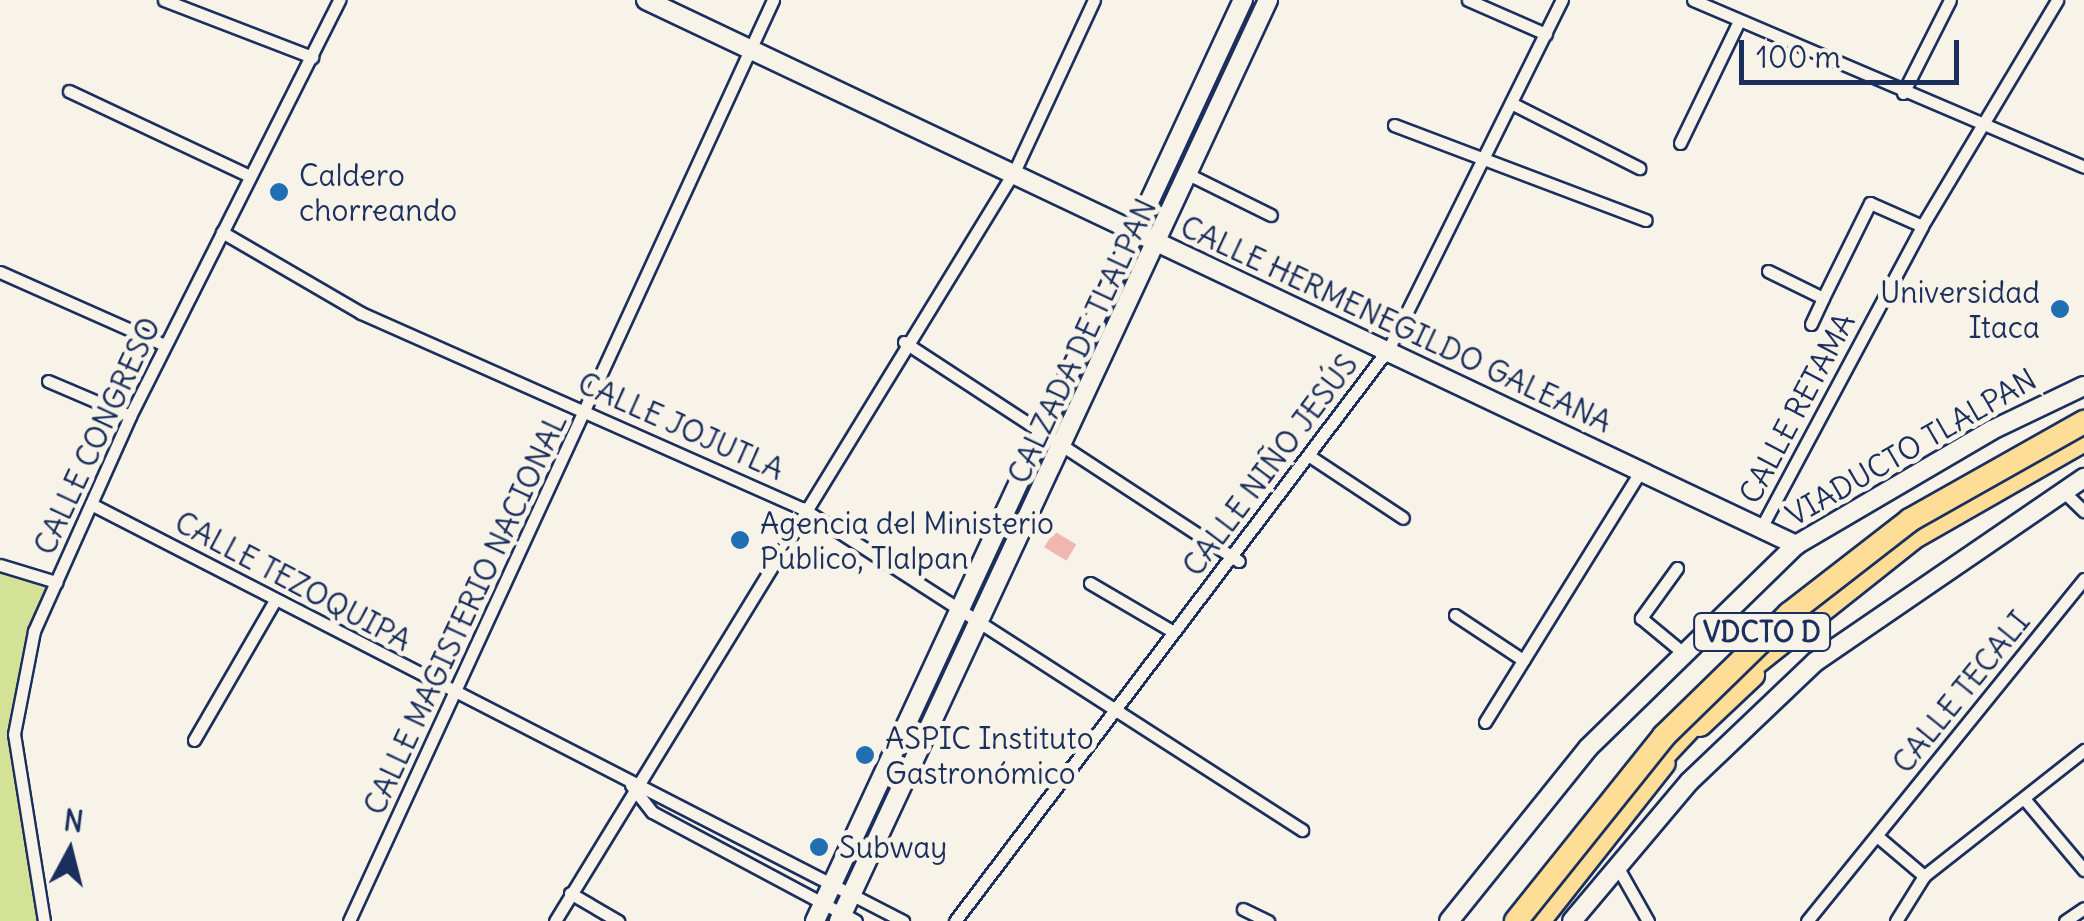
<!DOCTYPE html>
<meta charset="utf-8">
<style>
body{margin:0}
#map{position:relative;width:2084px;height:921px;overflow:hidden;background:#f7f3e8;font-family:Delius,sans-serif}
div>[style]{position:absolute}
[style*='--x']{left:calc(var(--x)*1px);top:calc(var(--y)*1px);width:calc(var(--w)*1px);rotate:calc(var(--a)*1deg)}
.green>*{inset:0;background:#d3e296}
.building>*{inset:0;background:#f1b6af;transform-origin:0 0}
.roads{filter:drop-shadow(2px 0 #1b2f5e) drop-shadow(-2px 0 #1b2f5e) drop-shadow(0 2px #1b2f5e) drop-shadow(0 -2px #1b2f5e)}
.street>*{height:11px;margin:-5.5px;padding:0 5.5px;transform-origin:5.5px;border-radius:5.5px;background:#f7f3e8}
.secondary>*{height:18px;margin:-9px;padding:0 9px;transform-origin:9px;border-radius:9px;background:#f7f3e8}
.highway>*{height:22px;margin:-11px;padding:0 11px;transform-origin:11px;border-radius:11px;background:#fedd96}
.bridges{filter:drop-shadow(2px 0 #1b2f5e) drop-shadow(-2px 0 #1b2f5e) drop-shadow(0 2px #1b2f5e) drop-shadow(0 -2px #1b2f5e)}
.highway-bridge>*{height:22px;margin:-11px;padding:0 11px;transform-origin:11px;border-radius:11px;background:#fedd96}
.dots>*{width:28px;height:28px;translate:-50% -50%;box-sizing:border-box;border:5px solid #f7f3e8;border-radius:50%}
span{translate:-50% -50%;white-space:nowrap;text-align:center;line-height:1.15;-webkit-text-stroke:10px #f7f3e8;paint-order:stroke}
.shield-label span{padding:2px 8px;background:#f7f3e8;border:2px solid;border-radius:8px;-webkit-text-stroke-width:0}
.shield-label{font-size:28px;color:#1b2f5e;font-weight:700}
.poi-label{font-size:30px;color:#1b2f5e}
.left{translate:0 -50%;text-align:left}
.right{translate:-100% -50%;text-align:right}
.street-label{font-size:30px;color:#1b2f5e}
.north{position:absolute;left:20px;top:801px;width:100px;height:100px;-webkit-text-stroke:8px #f7f3e8;paint-order:stroke;rotate:7deg;font-size:28px;font-weight:700;line-height:40px;text-align:center;color:#1b2f5e}
.north::after{content:'';display:block;margin:auto;width:35px;height:45px;background:#1b2f5e;clip-path:polygon(50% 0,100% 100%,50% 72%,0 100%)}
.scale{position:absolute;left:1739px;top:40px;width:220px;height:45px;box-sizing:border-box;border:5px solid #1b2f5e;border-top:0;padding-left:12px;font-size:30px;line-height:35px;white-space:nowrap;color:#1b2f5e;-webkit-text-stroke:8px #f7f3e8;paint-order:stroke}
</style>
<div id="map">
<div class="green">
<i style="clip-path:polygon(0 565px,54px 586px,33px 634px,13px 736px,43px 921px,0 921px)"></i>
</div>
<div class="building">
<i style="left:1054px;top:531px;width:26px;height:19px;rotate:31deg"></i>
</div>
<div class="roads">
<div class="street">
<i style="--x:164;--y:0;--w:159;--a:21.1"></i>
<i style="--x:1468;--y:0;--w:85;--a:23.6"></i>
<i style="--x:1693;--y:0;--w:425;--a:23.1"></i>
<i style="--x:69;--y:91;--w:200;--a:25.2"></i>
<i style="--x:1903;--y:93;--w:104;--a:-63.2"></i>
<i style="--x:1511;--y:103;--w:144;--a:26.9"></i>
<i style="--x:1394;--y:125;--w:269;--a:20.7"></i>
<i style="--x:1680;--y:143;--w:136;--a:-64.2"></i>
<i style="--x:1190;--y:175;--w:90;--a:26.3"></i>
<i style="--x:222;--y:232;--w:161;--a:30.2"></i>
<i style="--x:361;--y:313;--w:482;--a:23.9"></i>
<i style="--x:802;--y:508;--w:595;--a:32.78"></i>
<i style="--x:1768;--y:271;--w:61;--a:26.1"></i>
<i style="--x:1823;--y:298;--w:106;--a:-63.7"></i>
<i style="--x:1870;--y:203;--w:57;--a:23.9"></i>
<i style="--x:0;--y:272;--w:180;--a:23.9"></i>
<i style="--x:1811;--y:324;--w:29;--a:-65"></i>
<i style="--x:904;--y:342;--w:400;--a:33.2"></i>
<i style="--x:48;--y:381;--w:89;--a:23.1"></i>
<i style="--x:1311;--y:457;--w:110;--a:33.5"></i>
<i style="--x:2063;--y:491;--w:29;--a:44"></i>
<i style="--x:91;--y:504;--w:913;--a:27.18"></i>
<i style="--x:1761;--y:528;--w:342;--a:-61.9"></i>
<i style="--x:1922;--y:226;--w:263;--a:-59.1"></i>
<i style="--x:0;--y:565;--w:59;--a:16.9"></i>
<i style="--x:1677;--y:568;--w:62;--a:125.8"></i>
<i style="--x:1641;--y:618;--w:53;--a:39.7"></i>
<i style="--x:1090;--y:583;--w:95;--a:30.3"></i>
<i style="--x:1455;--y:615;--w:82;--a:33.5"></i>
<i style="--x:1485;--y:722;--w:294;--a:-58.2"></i>
<i style="--x:194;--y:740;--w:160;--a:-59.9"></i>
<i style="--x:631;--y:785;--w:34;--a:52"></i>
<i style="--x:652;--y:812;--w:231;--a:28.1"></i>
<i style="--x:2026;--y:801;--w:90;--a:50"></i>
<i style="--x:1877;--y:836;--w:62;--a:40.4"></i>
<i style="--x:1618;--y:868;--w:61;--a:60.5"></i>
<i style="--x:570;--y:893;--w:56;--a:30.3"></i>
<i style="--x:1243;--y:909;--w:28;--a:26"></i>
<i style="--x:44;--y:921;--w:189;--a:-99.1"></i>
<i style="--x:14;--y:734;--w:105;--a:-79"></i>
<i style="--x:34;--y:631;--w:235;--a:-65.9"></i>
<i style="--x:130;--y:416;--w:466;--a:-63.3"></i>
<i style="--x:349;--y:921;--w:1014;--a:-65.28"></i>
<i style="--x:555;--y:921;--w:881;--a:-58.51"></i>
<i style="--x:1015;--y:170;--w:187;--a:-65.1"></i>
<i style="--x:955;--y:921;--w:719;--a:-52.86"></i>
<i style="--x:1389;--y:348;--w:389;--a:-63.6"></i>
<i style="--x:1807;--y:921;--w:440;--a:-51"></i>
<i style="--x:1896;--y:921;--w:53;--a:-58.1"></i>
<i style="--x:1924;--y:876;--w:204;--a:-38.2"></i>
<i style="--x:2065;--y:921;--w:23;--a:-34"></i>
</div>
<div class="secondary">
<i style="--x:646;--y:0;--w:1273;--a:25.36"></i>
<i style="--x:815;--y:921;--w:1016;--a:-65.08"></i>
<i style="--x:839;--y:921;--w:1016;--a:-65.02"></i>
<i style="--x:1449;--y:921;--w:222;--a:-51.2"></i>
<i style="--x:1588;--y:748;--w:291;--a:-44.3"></i>
<i style="--x:1796;--y:545;--w:227;--a:-30.4"></i>
<i style="--x:1992;--y:430;--w:102;--a:-25.6"></i>
<i style="--x:1572;--y:921;--w:182;--a:-49.9"></i>
<i style="--x:1689;--y:782;--w:174;--a:-43.6"></i>
<i style="--x:1815;--y:662;--w:326;--a:-34.4"></i>
</div>
<div class="highway">
<i style="--x:1736;--y:679;--w:226;--a:-38.5"></i>
<i style="--x:1913;--y:538;--w:197;--a:-29.8"></i>
<i style="--x:1700;--y:725;--w:73;--a:-43.3"></i>
<i style="--x:1650;--y:770;--w:83;--a:-46.9"></i>
<i style="--x:1539;--y:921;--w:201;--a:-51.7"></i>
</div>
</div>
<div class="bridges">
<div class="highway-bridge">
<i style="--x:1516;--y:921;--w:237;--a:-51.3"></i>
<i style="--x:1664;--y:736;--w:175;--a:-44.3"></i>
<i style="--x:1789;--y:614;--w:153;--a:-37.8"></i>
<i style="--x:1910;--y:520;--w:200;--a:-29.4"></i>
</div>
</div>
<div class="dots">
<i style="left:279px;top:192px;background:#1f6fb2"></i>
<i style="left:2060px;top:309px;background:#1f6fb2"></i>
<i style="left:740px;top:540px;background:#1f6fb2"></i>
<i style="left:865px;top:755px;background:#1f6fb2"></i>
<i style="left:819px;top:847px;background:#1f6fb2"></i>
</div>
<div class="shield-label">
<span style="left:1762px;top:632px">VDCTO D</span>
</div>
<div class="poi-label">
<span class="left" style="left:299px;top:192px">Caldero<br>chorreando</span>
<span class="right" style="left:2040px;top:309px">Universidad<br>Itaca</span>
<span class="left" style="left:760px;top:540px">Agencia del Ministerio<br>Público, Tlalpan</span>
<span class="left" style="left:885px;top:755px">ASPIC Instituto<br>Gastronómico</span>
<span class="left" style="left:839px;top:847px">Subway</span>
</div>
<div class="street-label">
<span style="left:1396px;top:324px;rotate:25deg">CALLE HERMENEGILDO GALEANA</span>
<span style="left:1082px;top:341px;rotate:-65deg">CALZADA DE TLALPAN</span>
<span style="left:1797px;top:408px;rotate:-62deg">CALLE RETAMA</span>
<span style="left:681px;top:426px;rotate:24deg">CALLE JOJUTLA</span>
<span style="left:97px;top:436px;rotate:-65deg">CALLE CONGRESO</span>
<span style="left:1911px;top:447px;rotate:-30deg">VIADUCTO TLALPAN</span>
<span style="left:1270px;top:465px;rotate:-53deg">CALLE NIÑO JESÚS</span>
<span style="left:293px;top:581px;rotate:28deg">CALLE TEZOQUIPA</span>
<span style="left:465px;top:614px;rotate:-65deg">CALLE MAGISTERIO NACIONAL</span>
<span style="left:1961px;top:692px;rotate:-51deg">CALLE TECALI</span>
</div>
<div class="north">N</div>
<div class="scale">100 m</div>
</div>
